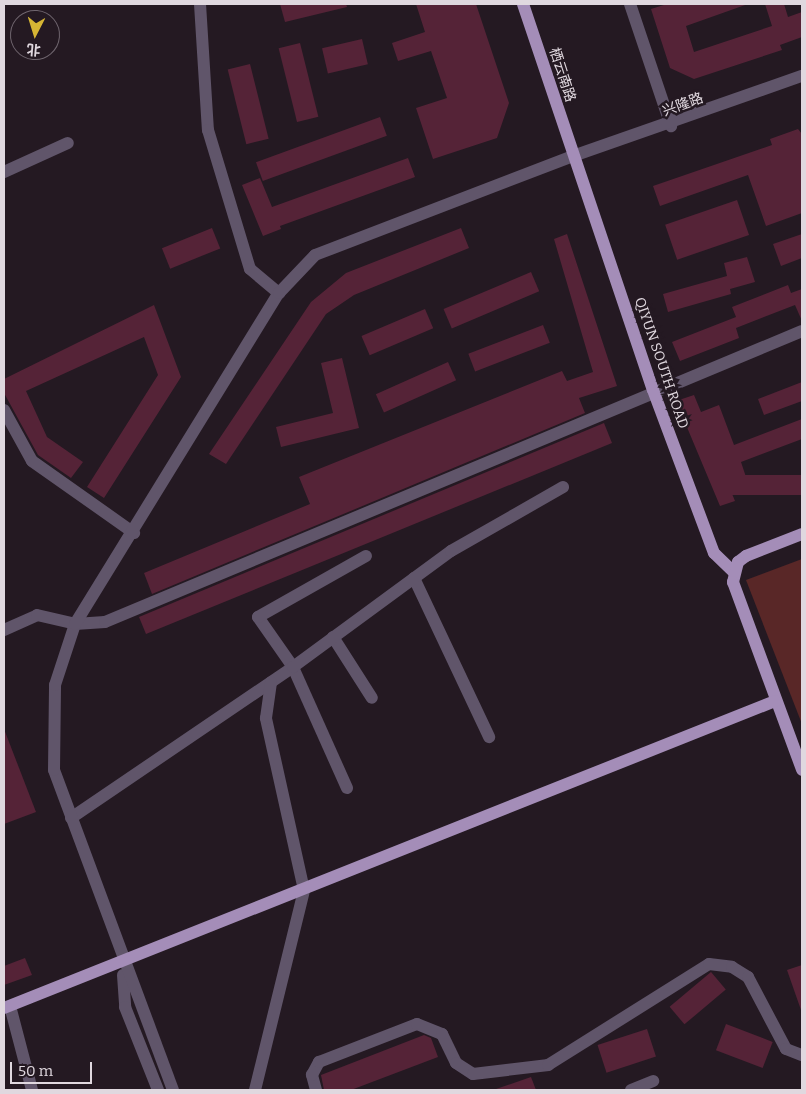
<!DOCTYPE html>
<meta charset="utf-8">
<style>
body{margin:0}
#map{position:relative;width:806px;height:1094px;overflow:hidden;background:#241922;font-family:Bitter,"Noto Sans SC",serif}
div>[style]{position:absolute}
[style*='--x']{left:calc(var(--x)*1px);top:calc(var(--y)*1px);width:calc(var(--w)*1px);rotate:calc(var(--a)*1deg)}
.green>*{inset:0;background:#592727}
.building>*{inset:0;background:#552337;transform-origin:0 0}
.minor>*{height:12px;margin:-6px;padding:0 6px;transform-origin:6px;border-radius:6px;background:#60556a}
.major>*{height:12px;margin:-6px;padding:0 6px;transform-origin:6px;border-radius:6px;background:#a48db8}
span{translate:-50% -50%;white-space:nowrap;text-align:center;line-height:1.15;-webkit-text-stroke:5px #241922;paint-order:stroke}
.street-label{font-size:14px;color:#e0d8df}
.frame{position:absolute;inset:0;border:5px solid #e0d8df;pointer-events:none}
.north{position:absolute;left:10px;top:10px;width:50px;height:50px;box-sizing:border-box;background:#241922;border:1px solid #6f656e;border-radius:50%;rotate:185deg;font-size:14px;font-weight:700;line-height:20px;text-align:center;color:#e0d8df}
.north::after{content:'';display:block;margin:auto;width:18px;height:22px;background:#d6b534;clip-path:polygon(50% 0,100% 100%,50% 72%,0 100%)}
.scale{position:absolute;left:10px;top:1062px;width:82px;height:22px;box-sizing:border-box;border:2px solid #e0d8df;border-top:0;padding-left:6px;font-size:15px;line-height:18px;white-space:nowrap;color:#e0d8df;-webkit-text-stroke:4px #241922;paint-order:stroke}
</style>
<div id="map">
<div class="green">
<i style="clip-path:polygon(802px 559px,802px 724px,746px 580px)"></i>
</div>
<div class="building">
<i style="clip-path:polygon(280px 4px,346px 4px,347px 7px,285px 22px)"></i>
<i style="clip-path:polygon(416px 4px,476px 4px,509px 103px,497px 138px,433px 159px,416px 108px,447px 98px,431px 51px,398px 61px,392px 43px,425px 32px)"></i>
<i style="clip-path:polygon(667px 4px,748px 4px,686px 26px,694px 52px,772px 26px,765px 4px,784px 4px,788px 17px,802px 12px,802px 37px,780px 45px,782px 50px,694px 79px,670px 68px,651px 9px)"></i>
<i style="left:362px;top:39px;width:26px;height:41px;rotate:77deg"></i>
<i style="left:300px;top:43px;width:76px;height:22px;rotate:76deg"></i>
<i style="left:250px;top:64px;width:77px;height:23px;rotate:76deg"></i>
<i style="left:380px;top:117px;width:20px;height:132px;rotate:70deg"></i>
<i style="clip-path:polygon(798px 129px,802px 134px,802px 213px,766px 226px,748px 175px,660px 206px,653px 186px,772px 145px,770px 139px)"></i>
<i style="clip-path:polygon(408px 158px,415px 177px,280px 226px,281px 229px,263px 236px,242px 185px,260px 178px,272px 207px)"></i>
<i style="left:737px;top:200px;width:37px;height:76px;rotate:71deg"></i>
<i style="left:212px;top:228px;width:22px;height:54px;rotate:68deg"></i>
<i style="clip-path:polygon(461px 228px,469px 248px,354px 295px,326px 314px,226px 464px,209px 454px,311px 302px,346px 273px)"></i>
<i style="clip-path:polygon(567px 234px,617px 386px,579px 398px,585px 413px,152px 594px,144px 573px,310px 504px,299px 477px,562px 371px,567px 381px,593px 372px,554px 239px)"></i>
<i style="clip-path:polygon(802px 234px,802px 258px,781px 266px,773px 244px)"></i>
<i style="clip-path:polygon(747px 257px,755px 282px,730px 289px,731px 294px,668px 312px,663px 294px,727px 276px,724px 263px)"></i>
<i style="left:531px;top:272px;width:21px;height:95px;rotate:67deg"></i>
<i style="clip-path:polygon(788px 285px,791px 293px,802px 289px,802px 321px,795px 305px,736px 328px,739px 338px,680px 361px,672px 342px,736px 317px,732px 307px)"></i>
<i style="clip-path:polygon(154px 305px,181px 377px,104px 498px,87px 487px,158px 375px,144px 337px,26px 391px,47px 437px,83px 462px,71px 478px,38px 455px,4px 393px,4px 379px)"></i>
<i style="left:425px;top:309px;width:21px;height:69px;rotate:67deg"></i>
<i style="left:543px;top:325px;width:19px;height:80px;rotate:69deg"></i>
<i style="clip-path:polygon(342px 358px,359px 428px,281px 447px,276px 427px,333px 413px,321px 363px)"></i>
<i style="left:448px;top:362px;width:20px;height:79px;rotate:66deg"></i>
<i style="clip-path:polygon(802px 382px,802px 401px,764px 415px,758px 399px)"></i>
<i style="clip-path:polygon(694px 395px,701px 412px,719px 405px,734px 445px,802px 419px,802px 439px,741px 462px,746px 477px,728px 484px,735px 501px,720px 506px,676px 401px)"></i>
<i style="clip-path:polygon(604px 423px,612px 443px,146px 634px,139px 617px)"></i>
<i style="left:802px;top:475px;width:20px;height:76px;rotate:90deg"></i>
<i style="clip-path:polygon(4px 729px,36px 812px,4px 824px)"></i>
<i style="clip-path:polygon(25px 958px,32px 975px,4px 985px,4px 966px)"></i>
<i style="clip-path:polygon(802px 965px,802px 1010px,801px 1010px,787px 970px)"></i>
<i style="left:711px;top:972px;width:23px;height:54px;rotate:50deg"></i>
<i style="left:726px;top:1024px;width:50px;height:28px;rotate:21deg"></i>
<i style="left:647px;top:1029px;width:29px;height:52px;rotate:72deg"></i>
<i style="clip-path:polygon(424px 1035px,431px 1038px,438px 1057px,351px 1090px,324px 1090px,321px 1075px)"></i>
<i style="clip-path:polygon(531px 1077px,536px 1090px,496px 1090px,496px 1089px)"></i>
</div>
<div class="minor">
<i style="--x:200;--y:4;--w:126;--a:86.4"></i>
<i style="--x:208;--y:130;--w:145;--a:73.2"></i>
<i style="--x:250;--y:269;--w:38;--a:40"></i>
<i style="--x:630;--y:4;--w:129;--a:71.4"></i>
<i style="--x:4;--y:172;--w:70;--a:-24.4"></i>
<i style="--x:4;--y:410;--w:58;--a:61.2"></i>
<i style="--x:32;--y:461;--w:125;--a:35.2"></i>
<i style="--x:414;--y:578;--w:176;--a:64.7"></i>
<i style="--x:4;--y:630;--w:36;--a:-24"></i>
<i style="--x:37;--y:615;--w:39;--a:13"></i>
<i style="--x:75;--y:624;--w:30;--a:-4"></i>
<i style="--x:105;--y:622;--w:755;--a:-22.66"></i>
<i style="--x:333;--y:637;--w:72;--a:57.4"></i>
<i style="--x:347;--y:788;--w:133;--a:-114.1"></i>
<i style="--x:293;--y:667;--w:61;--a:-125"></i>
<i style="--x:258;--y:617;--w:124;--a:-29.5"></i>
<i style="--x:71;--y:818;--w:268;--a:-34.2"></i>
<i style="--x:293;--y:667;--w:196;--a:-36.3"></i>
<i style="--x:451;--y:551;--w:129;--a:-29.7"></i>
<i style="--x:123;--y:975;--w:32;--a:86"></i>
<i style="--x:125;--y:1007;--w:89;--a:68.3"></i>
<i style="--x:10;--y:1006;--w:87;--a:75.3"></i>
<i style="--x:173;--y:1090;--w:341;--a:-110.4"></i>
<i style="--x:54;--y:770;--w:85;--a:-89.3"></i>
<i style="--x:55;--y:685;--w:64;--a:-71.8"></i>
<i style="--x:75;--y:624;--w:389;--a:-58.4"></i>
<i style="--x:279;--y:293;--w:52;--a:-46.5"></i>
<i style="--x:315;--y:255;--w:276;--a:-21"></i>
<i style="--x:573;--y:156;--w:243;--a:-19.3"></i>
<i style="--x:255;--y:1090;--w:206;--a:-76.2"></i>
<i style="--x:304;--y:890;--w:176;--a:-102.5"></i>
<i style="--x:266;--y:718;--w:36;--a:-82"></i>
<i style="--x:316;--y:1090;--w:16;--a:-105"></i>
<i style="--x:312;--y:1075;--w:15;--a:-62"></i>
<i style="--x:319;--y:1062;--w:105;--a:-21.2"></i>
<i style="--x:417;--y:1024;--w:27;--a:22"></i>
<i style="--x:442;--y:1034;--w:32;--a:64"></i>
<i style="--x:456;--y:1063;--w:20;--a:33"></i>
<i style="--x:473;--y:1074;--w:76;--a:-6.8"></i>
<i style="--x:548;--y:1065;--w:190;--a:-32.1"></i>
<i style="--x:709;--y:964;--w:23;--a:7"></i>
<i style="--x:732;--y:967;--w:19;--a:32"></i>
<i style="--x:748;--y:977;--w:81;--a:62.2"></i>
<i style="--x:786;--y:1049;--w:17;--a:21"></i>
<i style="--x:631;--y:1090;--w:24;--a:-22"></i>
</div>
<div class="major">
<i style="--x:523;--y:4;--w:407;--a:71.4"></i>
<i style="--x:653;--y:390;--w:174;--a:69.5"></i>
<i style="--x:714;--y:553;--w:28;--a:44"></i>
<i style="--x:802;--y:534;--w:60;--a:158.6"></i>
<i style="--x:746;--y:556;--w:10;--a:143"></i>
<i style="--x:738;--y:562;--w:21;--a:104"></i>
<i style="--x:733;--y:582;--w:200;--a:69.8"></i>
<i style="--x:4;--y:1008;--w:830;--a:-21.71"></i>
</div>
<div class="street-label">
<span style="left:562px;top:75px;rotate:72deg">栖云南路</span>
<span style="left:683px;top:105px;rotate:-20deg">兴隆路</span>
<span style="left:661px;top:363px;rotate:71deg">QIYUN SOUTH ROAD</span>
</div>
<div class="frame"></div>
<div class="north">北</div>
<div class="scale">50 m</div>
</div>
